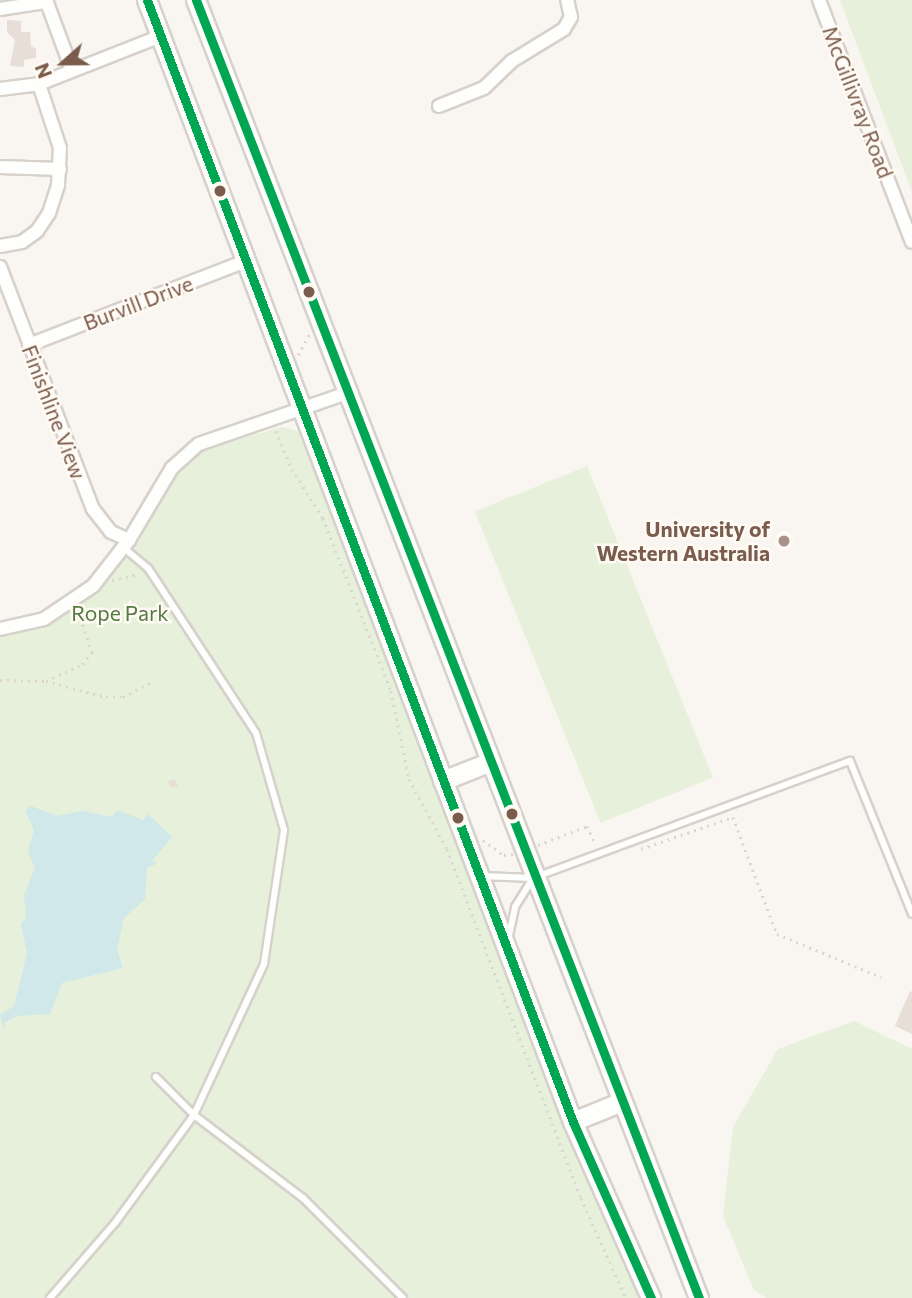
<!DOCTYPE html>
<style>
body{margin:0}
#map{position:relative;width:912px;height:1298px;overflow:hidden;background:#f9f5f0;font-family:Commissioner,sans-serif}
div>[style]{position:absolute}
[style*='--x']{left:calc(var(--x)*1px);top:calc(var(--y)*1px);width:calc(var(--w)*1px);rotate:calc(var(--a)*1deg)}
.green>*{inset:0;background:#e7f0db;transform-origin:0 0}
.water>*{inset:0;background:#d0e8ea}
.building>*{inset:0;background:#e6ded7}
.path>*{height:2.5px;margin-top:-1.25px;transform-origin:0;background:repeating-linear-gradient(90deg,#dcd5d0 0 2px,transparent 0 7px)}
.roads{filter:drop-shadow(2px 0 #d7d1cb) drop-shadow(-2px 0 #d7d1cb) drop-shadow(0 2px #d7d1cb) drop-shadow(0 -2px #d7d1cb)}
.service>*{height:6px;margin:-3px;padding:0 3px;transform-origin:3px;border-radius:3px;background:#fefefd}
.minor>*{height:12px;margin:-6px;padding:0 6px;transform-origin:6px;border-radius:6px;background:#fefefd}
.secondary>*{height:18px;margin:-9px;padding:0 9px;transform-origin:9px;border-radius:9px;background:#fefefd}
.bus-1>*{height:9px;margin:-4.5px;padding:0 4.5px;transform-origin:4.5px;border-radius:4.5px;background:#00a651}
.dots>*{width:19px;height:19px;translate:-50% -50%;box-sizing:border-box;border:4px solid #fffaf3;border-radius:50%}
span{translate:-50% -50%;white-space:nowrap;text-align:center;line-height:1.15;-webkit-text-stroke:5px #fffaf3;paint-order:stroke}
.street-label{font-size:21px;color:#7a5c4d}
.poi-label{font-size:21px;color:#7a5c4d;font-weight:700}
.right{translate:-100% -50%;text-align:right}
.park-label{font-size:21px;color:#537a41}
.north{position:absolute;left:28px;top:28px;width:70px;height:70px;-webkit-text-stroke:5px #fffaf3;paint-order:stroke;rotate:249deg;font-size:19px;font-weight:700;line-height:28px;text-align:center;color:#7a5c4d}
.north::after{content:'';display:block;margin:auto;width:24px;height:32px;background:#7a5c4d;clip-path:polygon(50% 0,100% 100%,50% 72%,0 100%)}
</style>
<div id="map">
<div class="green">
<i style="clip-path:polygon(840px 0,912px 0,912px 192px)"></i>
<i style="clip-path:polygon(282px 427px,303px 432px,422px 740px,461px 857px,602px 1212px,641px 1298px,0 1298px,0 633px,28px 631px,63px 617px,105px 583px,140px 539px,168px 484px,184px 464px,206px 449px)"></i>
<i style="left:587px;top:466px;width:336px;height:121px;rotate:68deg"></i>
<i style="clip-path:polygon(854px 1021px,912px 1049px,912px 1298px,766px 1298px,754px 1290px,723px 1216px,733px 1127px,778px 1049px)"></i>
</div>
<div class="water">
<i style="clip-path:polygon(31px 806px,57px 816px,83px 811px,112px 817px,117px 810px,143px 820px,148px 814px,172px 837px,152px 861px,158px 863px,147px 868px,145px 899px,124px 918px,117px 950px,123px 968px,62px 983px,50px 1014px,18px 1016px,5px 1022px,4px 1031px,0 1015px,14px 1006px,27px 953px,21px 924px,26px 917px,24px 895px,35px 868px,28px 851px,34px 830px,25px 810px)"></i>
</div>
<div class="building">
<i style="clip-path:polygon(7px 20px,21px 21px,21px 32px,30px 32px,31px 46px,36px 49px,36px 58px,24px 60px,24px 67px,10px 66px,15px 40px,7px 32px)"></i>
<i style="clip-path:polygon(175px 779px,178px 786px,171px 788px,168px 781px)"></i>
<i style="clip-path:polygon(910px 991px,912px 992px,912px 1034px,895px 1026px)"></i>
</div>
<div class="path">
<i style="--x:298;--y:355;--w:25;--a:-61"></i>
<i style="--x:276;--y:431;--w:41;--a:67.2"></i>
<i style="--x:292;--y:469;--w:58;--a:57.7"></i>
<i style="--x:323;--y:518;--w:186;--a:68.5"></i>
<i style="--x:391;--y:691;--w:90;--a:78.4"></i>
<i style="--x:409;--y:779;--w:80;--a:61.5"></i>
<i style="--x:447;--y:849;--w:374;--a:69"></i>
<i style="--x:581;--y:1198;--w:110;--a:65.8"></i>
<i style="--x:112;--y:580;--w:28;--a:-13"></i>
<i style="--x:0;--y:680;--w:46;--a:1.2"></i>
<i style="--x:46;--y:681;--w:40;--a:-25"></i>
<i style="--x:82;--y:664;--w:15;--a:-48"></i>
<i style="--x:92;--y:653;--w:43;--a:-108.9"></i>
<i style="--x:46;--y:681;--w:62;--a:14.9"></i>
<i style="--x:106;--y:697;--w:17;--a:0"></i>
<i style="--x:123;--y:697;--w:30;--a:-28"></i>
<i style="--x:483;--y:840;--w:26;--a:36"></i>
<i style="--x:504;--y:855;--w:9;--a:-6"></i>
<i style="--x:538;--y:845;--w:53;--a:-21.2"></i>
<i style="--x:587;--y:826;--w:21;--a:65"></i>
<i style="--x:641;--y:849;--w:97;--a:-19.2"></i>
<i style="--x:733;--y:817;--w:125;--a:69.4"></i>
<i style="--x:777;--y:934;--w:113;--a:22.5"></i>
</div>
<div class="roads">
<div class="service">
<i style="--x:124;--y:548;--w:31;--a:40"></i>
<i style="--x:148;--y:568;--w:197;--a:56.8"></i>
<i style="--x:256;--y:733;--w:101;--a:73.9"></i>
<i style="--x:284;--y:830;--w:135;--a:98.5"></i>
<i style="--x:264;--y:964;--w:166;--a:114.9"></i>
<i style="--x:194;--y:1115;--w:54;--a:-135"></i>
<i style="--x:482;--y:876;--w:51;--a:2.2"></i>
<i style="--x:533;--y:878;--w:338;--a:-20.3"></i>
<i style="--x:850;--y:761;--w:165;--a:67.9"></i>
<i style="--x:509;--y:936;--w:30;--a:-78"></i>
<i style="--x:515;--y:907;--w:34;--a:-58"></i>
<i style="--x:50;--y:1298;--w:99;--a:-49.1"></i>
<i style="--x:115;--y:1223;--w:134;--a:-53.8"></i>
<i style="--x:194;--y:1115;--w:137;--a:37.3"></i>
<i style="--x:303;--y:1198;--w:141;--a:45"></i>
</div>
<div class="minor">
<i style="--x:46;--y:0;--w:75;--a:69.6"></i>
<i style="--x:819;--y:0;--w:259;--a:69"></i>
<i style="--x:0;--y:9;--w:47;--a:-8.7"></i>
<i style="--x:0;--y:89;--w:39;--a:-7"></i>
<i style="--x:39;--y:84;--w:131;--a:-21.5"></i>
<i style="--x:439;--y:106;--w:48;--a:-21.8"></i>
<i style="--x:484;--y:88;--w:39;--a:-44"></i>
<i style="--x:512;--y:61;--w:61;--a:-31.6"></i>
<i style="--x:564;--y:29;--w:14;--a:-60"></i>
<i style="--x:571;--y:17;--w:17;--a:-103"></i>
<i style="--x:0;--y:167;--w:60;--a:1.9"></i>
<i style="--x:0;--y:246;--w:22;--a:-10"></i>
<i style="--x:22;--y:242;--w:19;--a:-36"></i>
<i style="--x:37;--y:231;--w:22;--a:-56"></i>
<i style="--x:49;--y:213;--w:29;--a:-72"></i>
<i style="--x:58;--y:185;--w:37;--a:-87"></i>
<i style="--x:60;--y:148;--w:67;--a:-108.2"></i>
<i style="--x:0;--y:267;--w:259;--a:69"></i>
<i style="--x:93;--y:509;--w:29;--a:52"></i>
<i style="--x:111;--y:532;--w:20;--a:24"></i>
<i style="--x:29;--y:345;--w:235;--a:-21.2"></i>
<i style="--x:0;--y:629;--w:45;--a:-12.8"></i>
<i style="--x:44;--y:619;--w:59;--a:-34"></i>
<i style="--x:93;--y:586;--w:58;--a:-52"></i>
<i style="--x:129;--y:540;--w:84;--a:-59.2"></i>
<i style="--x:172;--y:468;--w:36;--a:-42"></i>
<i style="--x:199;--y:444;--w:157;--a:-19"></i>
</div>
<div class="secondary">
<i style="--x:147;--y:0;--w:1200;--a:69.21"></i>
<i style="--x:573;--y:1122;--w:193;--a:66.1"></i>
<i style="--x:196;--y:0;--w:1392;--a:68.82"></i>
<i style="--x:443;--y:781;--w:49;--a:-21.4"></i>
<i style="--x:573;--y:1122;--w:51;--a:-22"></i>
</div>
</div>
<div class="bus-1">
<i style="--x:147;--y:0;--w:1200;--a:69.21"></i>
<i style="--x:573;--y:1122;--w:193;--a:66.1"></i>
<i style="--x:196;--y:0;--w:1392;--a:68.82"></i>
</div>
<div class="dots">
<i style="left:220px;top:191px;background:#7a5c4d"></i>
<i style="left:309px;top:292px;background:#7a5c4d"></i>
<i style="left:784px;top:541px;background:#a69286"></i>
<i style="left:512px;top:814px;background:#7a5c4d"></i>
<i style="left:458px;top:818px;background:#7a5c4d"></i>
</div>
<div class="street-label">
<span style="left:858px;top:102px;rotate:69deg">McGillivray Road</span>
<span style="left:138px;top:303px;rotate:-21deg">Burvill Drive</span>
<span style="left:54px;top:412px;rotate:69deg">Finishline View</span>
</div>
<div class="poi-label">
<span class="right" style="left:770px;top:541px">University of<br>Western Australia</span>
</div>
<div class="park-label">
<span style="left:120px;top:613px">Rope Park</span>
</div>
<div class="north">N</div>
</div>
